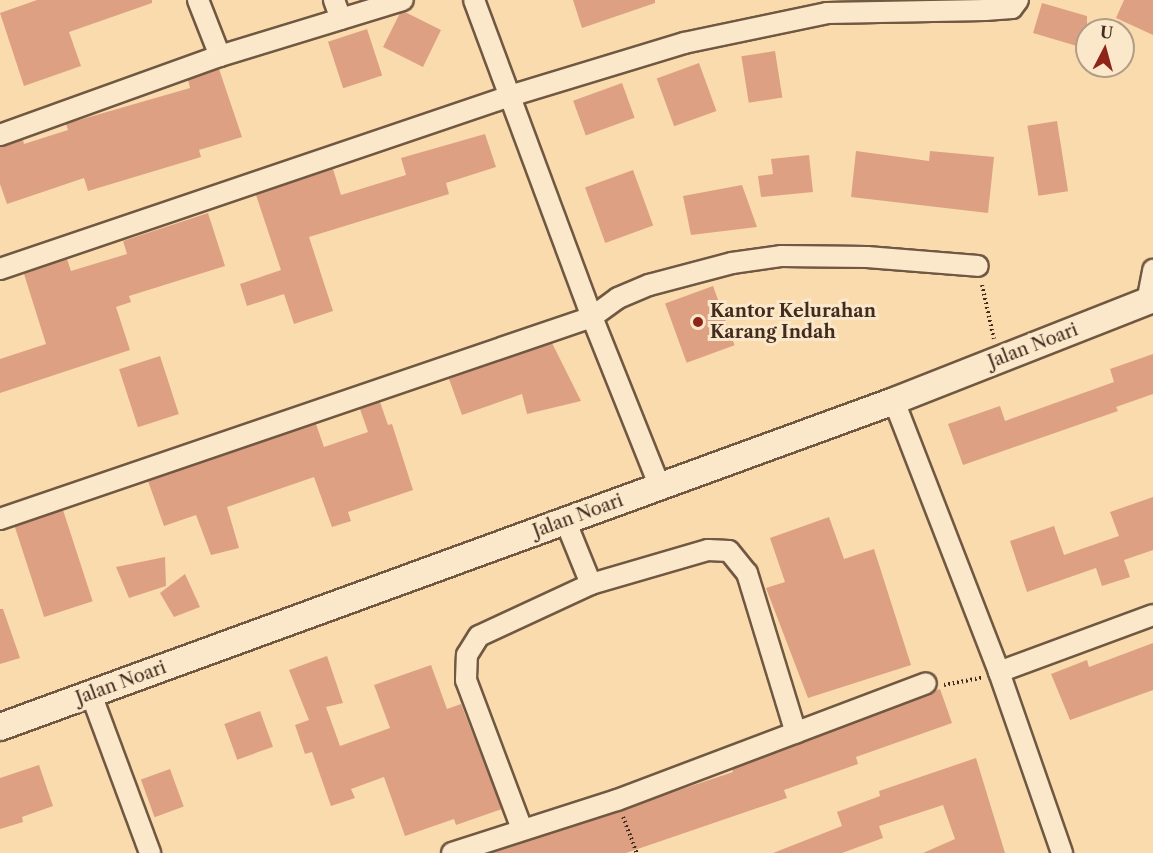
<!DOCTYPE html>
<style>
body{margin:0}
#map{position:relative;width:1153px;height:853px;overflow:hidden;background:#f9dbad;font-family:"Libre Caslon Text",serif}
div>[style]{position:absolute}
[style*='--x']{left:calc(var(--x)*1px);top:calc(var(--y)*1px);width:calc(var(--w)*1px);rotate:calc(var(--a)*1deg)}
.building>*{inset:0;background:#dea083;transform-origin:0 0}
.path>*{height:4px;margin-top:-2px;transform-origin:0;background:repeating-linear-gradient(90deg,#432c1f 0 1.5px,transparent 0 4.5px)}
.roads{filter:drop-shadow(2px 0 #705842) drop-shadow(-2px 0 #705842) drop-shadow(0 2px #705842) drop-shadow(0 -2px #705842)}
.minor>*{height:20px;margin:-10px;padding:0 10px;transform-origin:10px;border-radius:10px;background:#fbe8ca}
.tertiary>*{height:26px;margin:-13px;padding:0 13px;transform-origin:13px;border-radius:13px;background:#fbe8ca}
.dots>*{width:16px;height:16px;translate:-50% -50%;box-sizing:border-box;border:3px solid #fbe8ca;border-radius:50%}
span{translate:-50% -50%;white-space:nowrap;text-align:center;line-height:1.15;-webkit-text-stroke:6px #fbe8ca;paint-order:stroke}
.poi-label{font-size:18px;color:#432c1f;font-weight:700}
.left{translate:0 -50%;text-align:left}
.street-label{font-size:18px;color:#432c1f}
.north{position:absolute;left:1075px;top:18px;width:60px;height:60px;box-sizing:border-box;background:#fbe8ca;border:2px solid #b19d86;border-radius:50%;rotate:6deg;font-size:16px;font-weight:700;line-height:24px;text-align:center;color:#432c1f}
.north::after{content:'';display:block;margin:auto;width:21px;height:27px;background:#8f2418;clip-path:polygon(50% 0,100% 100%,50% 72%,0 100%)}
</style>
<div id="map">
<div class="building">
<i style="clip-path:polygon(37px 0,152px 0,152px 3px,69px 32px,81px 66px,24px 86px,0 13px)"></i>
<i style="clip-path:polygon(573px 0,655px 0,655px 3px,582px 28px)"></i>
<i style="clip-path:polygon(1124px 0,1153px 0,1153px 35px,1116px 18px)"></i>
<i style="clip-path:polygon(1042px 3px,1087px 16px,1087px 49px,1033px 33px)"></i>
<i style="clip-path:polygon(405px 12px,441px 30px,423px 67px,383px 47px,400px 13px)"></i>
<i style="left:367px;top:29px;width:49px;height:41px;rotate:72deg"></i>
<i style="left:775px;top:51px;width:47px;height:34px;rotate:81deg"></i>
<i style="left:699px;top:63px;width:51px;height:45px;rotate:70deg"></i>
<i style="clip-path:polygon(219px 69px,242px 137px,199px 150px,201px 157px,88px 191px,84px 178px,7px 204px,0 184px,0 147px,23px 140px,24px 144px,68px 130px,66px 124px,72px 122px,190px 88px,188px 80px)"></i>
<i style="left:622px;top:83px;width:37px;height:52px;rotate:70deg"></i>
<i style="left:1057px;top:121px;width:71px;height:30px;rotate:81deg"></i>
<i style="clip-path:polygon(485px 134px,496px 167px,446px 183px,449px 194px,309px 237px,333px 311px,294px 324px,284px 294px,247px 306px,240px 284px,281px 270px,256px 195px,333px 169px,341px 195px,406px 175px,401px 158px)"></i>
<i style="clip-path:polygon(856px 151px,929px 161px,930px 151px,994px 157px,988px 213px,851px 197px)"></i>
<i style="clip-path:polygon(809px 155px,813px 192px,761px 197px,758px 176px,773px 174px,771px 159px)"></i>
<i style="left:633px;top:170px;width:59px;height:51px;rotate:70deg"></i>
<i style="clip-path:polygon(742px 185px,757px 227px,691px 235px,683px 196px)"></i>
<i style="clip-path:polygon(208px 213px,225px 266px,129px 296px,131px 302px,116px 307px,130px 350px,0 393px,0 359px,46px 344px,24px 274px,67px 259px,71px 271px,127px 254px,123px 241px)"></i>
<i style="left:713px;top:286px;width:63px;height:51px;rotate:70deg"></i>
<i style="clip-path:polygon(552px 343px,581px 401px,527px 414px,522px 394px,462px 415px,449px 379px)"></i>
<i style="clip-path:polygon(1153px 354px,1153px 394px,1116px 407px,1118px 411px,963px 465px,948px 424px,1000px 406px,1005px 421px,1114px 382px,1110px 369px)"></i>
<i style="left:160px;top:356px;width:61px;height:43px;rotate:72deg"></i>
<i style="clip-path:polygon(380px 402px,388px 425px,392px 424px,413px 490px,348px 512px,351px 521px,332px 527px,314px 477px,227px 507px,239px 548px,211px 555px,196px 515px,164px 526px,148px 481px,316px 424px,324px 447px,368px 432px,360px 409px)"></i>
<i style="clip-path:polygon(1153px 497px,1153px 550px,1124px 560px,1130px 577px,1102px 586px,1096px 568px,1027px 592px,1010px 541px,1054px 526px,1064px 555px,1119px 536px,1110px 512px)"></i>
<i style="left:63px;top:510px;width:96px;height:51px;rotate:72deg"></i>
<i style="clip-path:polygon(829px 517px,844px 559px,874px 549px,911px 665px,808px 698px,766px 588px,785px 582px,770px 538px)"></i>
<i style="clip-path:polygon(165px 557px,166px 586px,129px 598px,116px 567px)"></i>
<i style="clip-path:polygon(185px 574px,200px 607px,174px 617px,160px 593px)"></i>
<i style="clip-path:polygon(0 609px,3px 609px,20px 658px,0 664px)"></i>
<i style="clip-path:polygon(1153px 643px,1153px 690px,1070px 720px,1051px 674px,1087px 660px,1089px 667px)"></i>
<i style="clip-path:polygon(327px 656px,343px 703px,326px 707px,340px 746px,390px 728px,374px 685px,431px 665px,447px 709px,461px 704px,502px 809px,456px 825px,454px 819px,405px 836px,384px 777px,351px 789px,355px 798px,331px 806px,312px 752px,305px 754px,295px 725px,309px 720px,289px 670px)"></i>
<i style="clip-path:polygon(940px 689px,952px 723px,856px 757px,858px 764px,784px 790px,787px 798px,626px 853px,491px 853px,733px 772px,732px 769px)"></i>
<i style="left:260px;top:711px;width:38px;height:38px;rotate:70deg"></i>
<i style="clip-path:polygon(976px 758px,1005px 853px,923px 853px,955px 839px,943px 805px,879px 826px,883px 838px,842px 853px,773px 853px,842px 826px,837px 812px,880px 796px,879px 791px)"></i>
<i style="clip-path:polygon(39px 765px,53px 806px,22px 817px,23px 822px,0 829px,0 778px)"></i>
<i style="left:170px;top:769px;width:40px;height:31px;rotate:70deg"></i>
</div>
<div class="path">
<i style="--x:982;--y:285;--w:55;--a:77.5"></i>
<i style="--x:944;--y:685;--w:38;--a:-11"></i>
<i style="--x:623;--y:817;--w:39;--a:69"></i>
</div>
<div class="roads">
<div class="minor">
<i style="--x:198;--y:0;--w:60;--a:68.6"></i>
<i style="--x:334;--y:0;--w:20;--a:70"></i>
<i style="--x:474;--y:0;--w:338;--a:69.6"></i>
<i style="--x:592;--y:317;--w:183;--a:68.2"></i>
<i style="--x:0;--y:135;--w:234;--a:-19.8"></i>
<i style="--x:220;--y:56;--w:191;--a:-17"></i>
<i style="--x:0;--y:269;--w:539;--a:-18.74"></i>
<i style="--x:510;--y:96;--w:182;--a:-16.9"></i>
<i style="--x:684;--y:43;--w:146;--a:-11.8"></i>
<i style="--x:827;--y:13;--w:158;--a:-1.1"></i>
<i style="--x:985;--y:10;--w:27;--a:-4"></i>
<i style="--x:1012;--y:8;--w:10;--a:-53"></i>
<i style="--x:1147;--y:302;--w:33;--a:-79"></i>
<i style="--x:894;--y:401;--w:291;--a:68.8"></i>
<i style="--x:999;--y:672;--w:192;--a:70.8"></i>
<i style="--x:0;--y:519;--w:626;--a:-18.84"></i>
<i style="--x:592;--y:317;--w:32;--a:-36"></i>
<i style="--x:618;--y:298;--w:34;--a:-23"></i>
<i style="--x:649;--y:285;--w:86;--a:-14.8"></i>
<i style="--x:732;--y:263;--w:49;--a:-8.1"></i>
<i style="--x:781;--y:256;--w:86;--a:0.7"></i>
<i style="--x:867;--y:257;--w:111;--a:4.6"></i>
<i style="--x:565;--y:520;--w:69;--a:67.9"></i>
<i style="--x:999;--y:672;--w:164;--a:-20.3"></i>
<i style="--x:91;--y:694;--w:170;--a:69.6"></i>
<i style="--x:522;--y:829;--w:159;--a:-110.6"></i>
<i style="--x:466;--y:680;--w:25;--a:-88"></i>
<i style="--x:467;--y:655;--w:22;--a:-58"></i>
<i style="--x:479;--y:636;--w:123;--a:-24.9"></i>
<i style="--x:591;--y:584;--w:122;--a:-16.2"></i>
<i style="--x:708;--y:550;--w:21;--a:3"></i>
<i style="--x:729;--y:551;--w:28;--a:51"></i>
<i style="--x:747;--y:573;--w:167;--a:73"></i>
<i style="--x:452;--y:853;--w:173;--a:-17.8"></i>
<i style="--x:617;--y:800;--w:330;--a:-20.7"></i>
</div>
<div class="tertiary">
<i style="--x:0;--y:727;--w:952;--a:-20.03"></i>
<i style="--x:894;--y:401;--w:278;--a:-21.5"></i>
</div>
</div>
<div class="dots">
<i style="left:698px;top:322px;background:#8f2418"></i>
</div>
<div class="poi-label">
<span class="left" style="left:710px;top:322px">Kantor Kelurahan<br>Karang Indah</span>
</div>
<div class="street-label">
<span style="left:1033px;top:346px;rotate:-21deg">Jalan Noari</span>
<span style="left:578px;top:516px;rotate:-20deg">Jalan Noari</span>
<span style="left:121px;top:683px;rotate:-20deg">Jalan Noari</span>
</div>
<div class="north">U</div>
</div>
